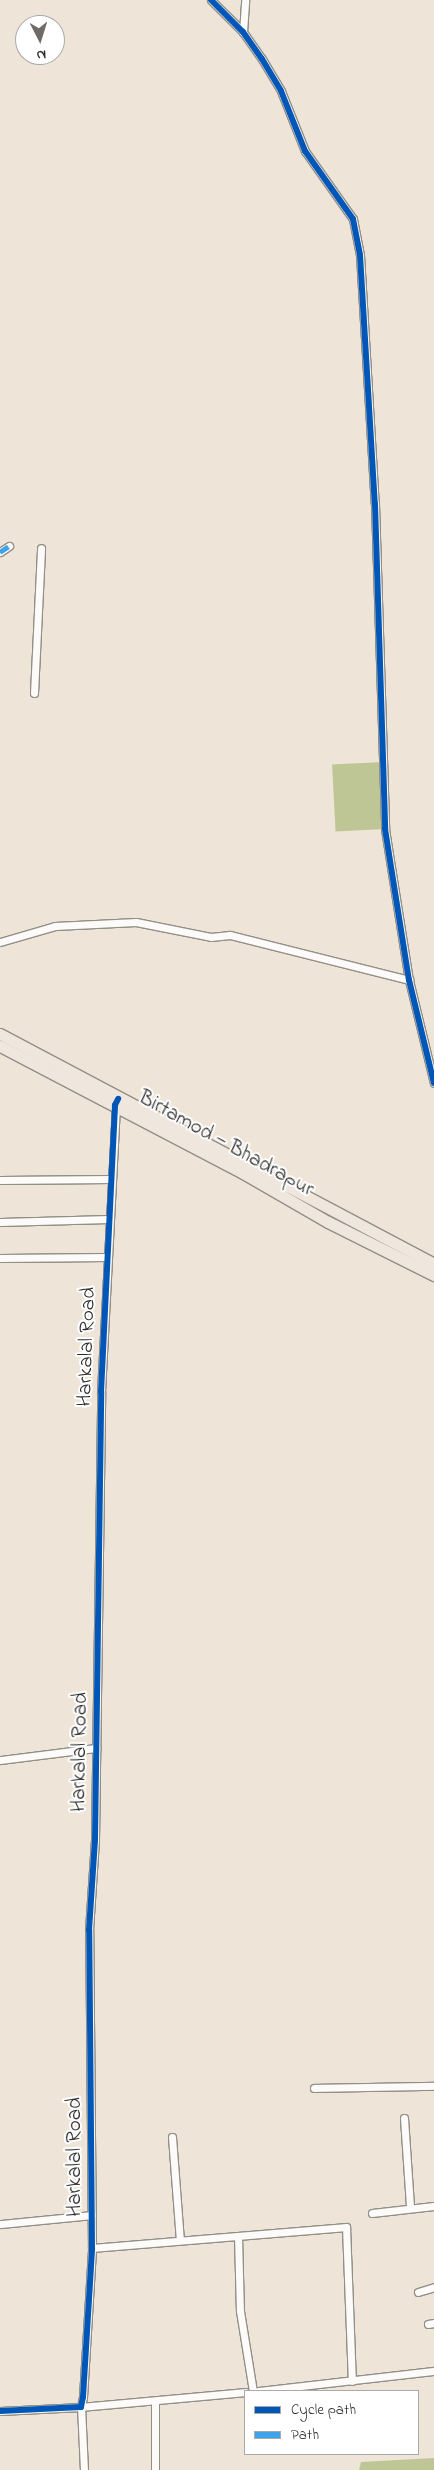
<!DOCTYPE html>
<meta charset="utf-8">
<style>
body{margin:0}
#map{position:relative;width:434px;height:2470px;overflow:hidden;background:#eee5d8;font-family:"Indie Flower",sans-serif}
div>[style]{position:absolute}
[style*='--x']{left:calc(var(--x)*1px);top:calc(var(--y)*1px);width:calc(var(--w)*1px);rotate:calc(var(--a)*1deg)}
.forest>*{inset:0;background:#bec695;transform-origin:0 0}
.roads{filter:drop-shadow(1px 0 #928e88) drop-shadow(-1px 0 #928e88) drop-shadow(0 1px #928e88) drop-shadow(0 -1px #928e88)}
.minor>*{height:7px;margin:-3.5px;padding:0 3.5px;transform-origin:3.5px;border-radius:3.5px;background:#fcfbf9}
.primary>*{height:11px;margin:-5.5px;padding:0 5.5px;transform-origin:5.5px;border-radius:5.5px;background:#efe6de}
.quiet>*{height:5px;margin-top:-2.5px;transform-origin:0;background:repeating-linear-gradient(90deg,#3ea3eb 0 10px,transparent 0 15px)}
.cycleway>*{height:6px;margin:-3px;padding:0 3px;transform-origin:3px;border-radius:3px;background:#0057b8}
span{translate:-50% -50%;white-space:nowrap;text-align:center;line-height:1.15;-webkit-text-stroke:4px #fff;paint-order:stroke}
.street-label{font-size:21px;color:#2b2b2b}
.legend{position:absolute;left:244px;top:2390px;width:175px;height:65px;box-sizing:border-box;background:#fff;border:1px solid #aaa;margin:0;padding:6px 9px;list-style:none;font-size:15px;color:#2b2b2b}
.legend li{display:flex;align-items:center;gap:10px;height:25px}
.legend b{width:25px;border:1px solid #aaa}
.north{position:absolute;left:15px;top:15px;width:50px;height:50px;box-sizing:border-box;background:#fff;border:1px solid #aaa;border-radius:50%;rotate:175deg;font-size:14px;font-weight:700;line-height:20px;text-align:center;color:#2b2b2b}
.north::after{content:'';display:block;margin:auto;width:18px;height:22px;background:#6f6c68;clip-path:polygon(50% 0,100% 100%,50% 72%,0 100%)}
</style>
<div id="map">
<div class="forest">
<i style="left:382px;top:762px;width:67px;height:50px;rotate:87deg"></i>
<i style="clip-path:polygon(434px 2458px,434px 2470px,359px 2470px,361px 2462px)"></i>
</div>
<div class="roads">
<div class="minor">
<i style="--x:211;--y:0;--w:45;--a:45"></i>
<i style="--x:243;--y:32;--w:33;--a:55"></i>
<i style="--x:262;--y:59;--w:37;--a:59"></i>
<i style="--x:281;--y:91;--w:65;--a:68.2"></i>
<i style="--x:305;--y:151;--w:83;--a:54.8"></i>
<i style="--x:353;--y:219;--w:37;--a:79"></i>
<i style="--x:360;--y:255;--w:249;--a:86.6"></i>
<i style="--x:375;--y:504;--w:325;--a:88.2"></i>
<i style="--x:385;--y:829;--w:153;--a:81"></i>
<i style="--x:409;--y:980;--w:106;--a:76.4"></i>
<i style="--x:243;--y:32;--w:32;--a:-86"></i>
<i style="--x:0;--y:552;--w:11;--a:-34"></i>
<i style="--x:34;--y:693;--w:145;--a:-87.2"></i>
<i style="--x:0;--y:942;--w:57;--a:-16.2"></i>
<i style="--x:55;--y:926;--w:81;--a:-2.8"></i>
<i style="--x:136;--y:922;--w:76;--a:11.3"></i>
<i style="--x:211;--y:937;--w:19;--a:-6"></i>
<i style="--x:230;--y:935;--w:185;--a:14.1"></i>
<i style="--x:0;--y:1180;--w:111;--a:-0.5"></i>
<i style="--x:0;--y:1222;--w:109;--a:-1.6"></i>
<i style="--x:0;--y:1258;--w:107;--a:-0.5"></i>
<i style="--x:0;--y:1760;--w:97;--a:-7.1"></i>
<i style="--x:314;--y:2088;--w:120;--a:-1"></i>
<i style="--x:404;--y:2118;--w:89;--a:86.1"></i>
<i style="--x:172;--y:2137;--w:103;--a:85.6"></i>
<i style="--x:372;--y:2213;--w:62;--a:-6.4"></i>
<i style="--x:0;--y:2224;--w:92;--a:-5.6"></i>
<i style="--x:238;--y:2236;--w:75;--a:88.5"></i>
<i style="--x:240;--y:2311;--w:81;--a:80.8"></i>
<i style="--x:92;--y:2248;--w:255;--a:-4.7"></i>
<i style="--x:346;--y:2227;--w:154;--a:87.8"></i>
<i style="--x:418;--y:2292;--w:17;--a:-17"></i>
<i style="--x:428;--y:2324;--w:6;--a:-9"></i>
<i style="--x:258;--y:2391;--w:177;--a:-6.5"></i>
<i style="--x:155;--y:2401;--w:69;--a:90"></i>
<i style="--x:0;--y:2411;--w:81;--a:-2.8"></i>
<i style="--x:81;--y:2407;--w:10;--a:-79"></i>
<i style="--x:83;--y:2397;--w:149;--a:-86.5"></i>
<i style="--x:92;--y:2248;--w:318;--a:-90.5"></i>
<i style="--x:89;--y:1930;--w:90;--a:-86.2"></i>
<i style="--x:95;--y:1840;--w:448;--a:-89.2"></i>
<i style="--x:101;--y:1392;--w:289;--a:-87"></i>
<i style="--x:84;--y:2470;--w:63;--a:-92.7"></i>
<i style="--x:81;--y:2407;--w:165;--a:-5.2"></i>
</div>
<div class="primary">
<i style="--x:0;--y:1034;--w:491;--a:27.9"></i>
<i style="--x:0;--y:1046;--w:274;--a:27.6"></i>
<i style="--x:243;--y:1173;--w:98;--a:30"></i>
<i style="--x:328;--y:1222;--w:119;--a:26.6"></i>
</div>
</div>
<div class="quiet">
<i style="--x:0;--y:552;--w:11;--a:-34"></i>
</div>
<div class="cycleway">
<i style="--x:211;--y:0;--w:45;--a:45"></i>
<i style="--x:243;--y:32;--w:33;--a:55"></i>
<i style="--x:262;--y:59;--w:37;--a:59"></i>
<i style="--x:281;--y:91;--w:65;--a:68.2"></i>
<i style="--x:305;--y:151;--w:83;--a:54.8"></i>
<i style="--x:353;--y:219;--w:37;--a:79"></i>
<i style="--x:360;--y:255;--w:249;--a:86.6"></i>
<i style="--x:375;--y:504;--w:325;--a:88.2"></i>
<i style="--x:385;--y:829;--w:153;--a:81"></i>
<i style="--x:409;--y:980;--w:106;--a:76.4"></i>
<i style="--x:0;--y:2411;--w:81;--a:-2.8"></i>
<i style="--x:81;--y:2407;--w:10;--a:-79"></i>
<i style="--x:83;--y:2397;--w:149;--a:-86.5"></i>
<i style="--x:92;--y:2248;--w:318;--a:-90.5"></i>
<i style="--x:89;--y:1930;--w:90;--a:-86.2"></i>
<i style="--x:95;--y:1840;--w:448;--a:-89.2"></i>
<i style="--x:101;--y:1392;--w:287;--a:-87.2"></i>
<i style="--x:115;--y:1105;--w:7;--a:-63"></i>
</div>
<div class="street-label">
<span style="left:226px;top:1144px;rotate:29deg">Birtamod — Bhadrapur</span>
<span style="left:87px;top:1347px;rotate:-88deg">Harkalal Road</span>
<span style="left:80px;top:1752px;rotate:-89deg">Harkalal Road</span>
<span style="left:75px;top:2157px;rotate:-90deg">Harkalal Road</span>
</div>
<ul class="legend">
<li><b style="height:6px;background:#0057b8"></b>Cycle path</li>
<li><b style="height:6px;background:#3ea3eb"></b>Path</li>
</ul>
<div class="north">N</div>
</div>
